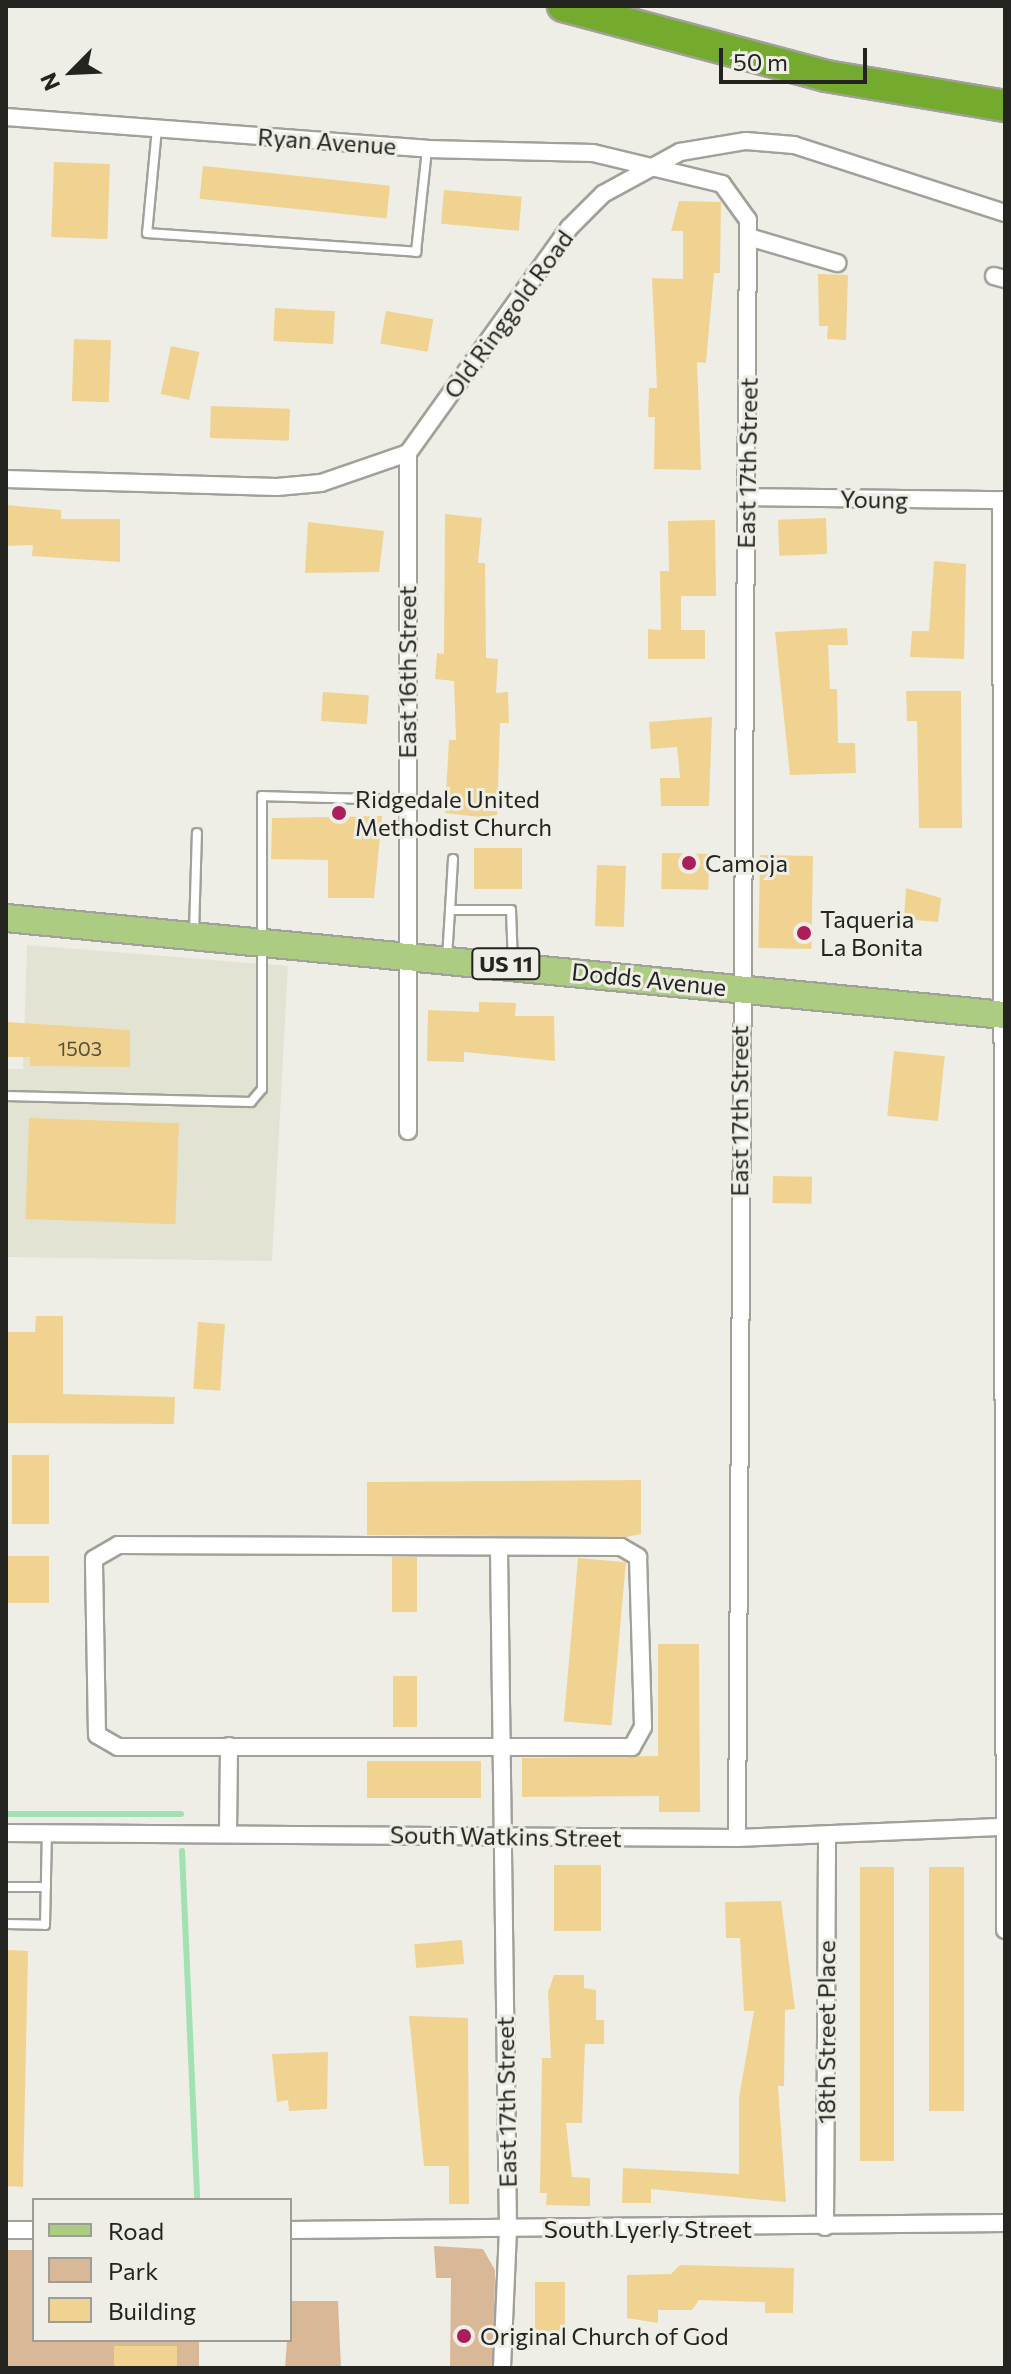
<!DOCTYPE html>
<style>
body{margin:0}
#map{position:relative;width:1011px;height:2374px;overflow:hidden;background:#eeeee6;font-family:Commissioner,sans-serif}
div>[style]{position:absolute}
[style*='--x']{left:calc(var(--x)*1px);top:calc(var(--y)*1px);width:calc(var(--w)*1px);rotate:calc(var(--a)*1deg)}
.built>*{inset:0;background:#e3e3d4}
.green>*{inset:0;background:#d9b898}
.stream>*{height:6px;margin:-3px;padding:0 3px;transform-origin:3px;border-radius:3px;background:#a2e1b2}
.building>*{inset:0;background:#f0d390;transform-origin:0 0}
.roads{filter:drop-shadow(2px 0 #a1a19a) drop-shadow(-2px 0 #a1a19a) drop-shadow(0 2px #a1a19a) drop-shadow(0 -2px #a1a19a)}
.service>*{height:8px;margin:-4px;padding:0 4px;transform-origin:4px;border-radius:4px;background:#fff}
.minor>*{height:16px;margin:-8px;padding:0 8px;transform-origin:8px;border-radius:8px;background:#fff}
.primary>*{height:26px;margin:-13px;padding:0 13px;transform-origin:13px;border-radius:13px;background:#accc82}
.motorway>*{height:30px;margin:-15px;padding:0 15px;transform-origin:15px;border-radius:15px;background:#74aa2e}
.dots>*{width:22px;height:22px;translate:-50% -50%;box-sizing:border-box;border:4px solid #eeeee6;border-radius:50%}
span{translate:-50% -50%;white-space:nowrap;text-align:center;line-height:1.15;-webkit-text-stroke:6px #eeeee6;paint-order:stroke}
.number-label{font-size:20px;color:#564f3c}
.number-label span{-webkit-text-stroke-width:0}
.shield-label span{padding:2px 6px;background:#eeeee6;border:2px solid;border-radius:6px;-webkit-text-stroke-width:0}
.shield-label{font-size:22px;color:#232320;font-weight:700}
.street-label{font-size:24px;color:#232320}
.poi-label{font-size:24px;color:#232320}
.left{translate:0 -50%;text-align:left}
.frame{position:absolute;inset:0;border:8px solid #232320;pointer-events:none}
.legend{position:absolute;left:32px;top:2198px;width:260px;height:144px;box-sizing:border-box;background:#eeeee6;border:2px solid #9d9d97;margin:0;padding:10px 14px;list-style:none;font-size:24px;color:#232320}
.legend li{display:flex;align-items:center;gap:16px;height:40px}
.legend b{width:40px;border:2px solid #9d9d97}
.north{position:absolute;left:32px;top:32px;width:80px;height:80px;-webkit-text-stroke:6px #eeeee6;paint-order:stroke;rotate:246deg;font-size:22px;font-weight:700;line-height:32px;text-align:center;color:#232320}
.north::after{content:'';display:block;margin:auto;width:28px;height:36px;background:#232320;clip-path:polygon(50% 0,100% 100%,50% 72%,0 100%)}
.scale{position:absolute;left:719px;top:48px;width:148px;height:36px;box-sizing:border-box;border:4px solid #232320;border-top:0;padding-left:10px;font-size:24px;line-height:28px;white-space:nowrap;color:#232320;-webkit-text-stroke:6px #eeeee6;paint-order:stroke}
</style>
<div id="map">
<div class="built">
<i style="clip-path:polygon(27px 945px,288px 966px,272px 1261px,6px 1257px,6px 1069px,23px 1069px)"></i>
</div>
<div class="green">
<i style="clip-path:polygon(434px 2246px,483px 2249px,495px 2270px,494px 2368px,450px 2368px,451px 2278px,436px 2278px)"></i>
<i style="clip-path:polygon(6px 2250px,34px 2250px,34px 2340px,199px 2340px,199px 2368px,6px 2368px)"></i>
<i style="clip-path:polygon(290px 2301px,338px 2301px,341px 2368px,285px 2368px)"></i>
</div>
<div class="stream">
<i style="--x:6;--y:1814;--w:175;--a:0"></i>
<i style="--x:182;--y:1851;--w:349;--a:87.5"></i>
</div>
<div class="building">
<i style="left:54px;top:162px;width:56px;height:75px;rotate:2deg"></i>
<i style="left:203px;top:166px;width:188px;height:33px;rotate:6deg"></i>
<i style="left:444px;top:190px;width:78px;height:34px;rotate:5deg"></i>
<i style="clip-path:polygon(679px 201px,721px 202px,720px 273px,714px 273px,706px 363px,697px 362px,701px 470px,654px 469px,655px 417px,648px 417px,649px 388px,657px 388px,652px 278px,683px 279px,683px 231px,671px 231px)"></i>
<i style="clip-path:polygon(818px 274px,848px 275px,846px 340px,827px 339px,828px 326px,819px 326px)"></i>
<i style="left:275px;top:308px;width:60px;height:33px;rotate:3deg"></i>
<i style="left:386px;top:311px;width:48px;height:33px;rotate:10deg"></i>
<i style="left:74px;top:339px;width:37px;height:62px;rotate:2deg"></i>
<i style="left:171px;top:346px;width:29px;height:49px;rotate:12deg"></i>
<i style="left:211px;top:406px;width:79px;height:32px;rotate:2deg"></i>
<i style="clip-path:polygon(6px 505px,61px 510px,61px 519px,120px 519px,120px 562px,32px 556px,33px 545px,6px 546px)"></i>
<i style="clip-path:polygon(445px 514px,482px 518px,478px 563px,485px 563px,486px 658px,498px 659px,496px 693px,508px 692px,509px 723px,500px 723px,497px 819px,445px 813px,449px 740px,456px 740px,454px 681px,435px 679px,437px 653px,444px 654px)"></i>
<i style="left:826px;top:518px;width:36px;height:48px;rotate:88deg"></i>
<i style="clip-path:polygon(715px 520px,716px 596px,681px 596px,681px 630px,705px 630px,705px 659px,648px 659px,648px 629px,661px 630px,660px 571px,669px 571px,668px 521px)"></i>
<i style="clip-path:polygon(308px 522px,384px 531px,379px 572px,305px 573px)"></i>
<i style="clip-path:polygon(934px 561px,966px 564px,964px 659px,910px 657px,912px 631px,929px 631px)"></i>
<i style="clip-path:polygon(847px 628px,848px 645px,828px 645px,830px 689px,837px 689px,838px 743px,855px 743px,856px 773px,790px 775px,775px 632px)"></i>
<i style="clip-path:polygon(906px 691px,961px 691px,962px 828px,919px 828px,917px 721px,907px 721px)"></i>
<i style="left:323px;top:692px;width:46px;height:29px;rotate:4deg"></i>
<i style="clip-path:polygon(712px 717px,709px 806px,661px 806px,660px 778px,680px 778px,677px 747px,651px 749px,649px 722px)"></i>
<i style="clip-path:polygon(382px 816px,374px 898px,328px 898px,328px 860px,271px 859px,272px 818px)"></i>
<i style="left:474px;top:848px;width:48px;height:41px"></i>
<i style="left:662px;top:853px;width:47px;height:36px;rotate:1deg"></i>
<i style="left:760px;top:855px;width:53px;height:93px;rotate:1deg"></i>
<i style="left:597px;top:865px;width:29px;height:61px;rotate:2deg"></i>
<i style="clip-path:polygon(906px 888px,941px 898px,938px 922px,904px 919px)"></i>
<i style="clip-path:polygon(479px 1002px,516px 1003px,515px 1016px,554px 1016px,555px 1061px,464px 1052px,464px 1062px,427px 1061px,428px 1010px,479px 1012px)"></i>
<i style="clip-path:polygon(6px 1022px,130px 1030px,130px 1067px,30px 1066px,30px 1057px,6px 1057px)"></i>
<i style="left:894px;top:1051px;width:51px;height:65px;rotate:6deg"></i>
<i style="left:29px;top:1118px;width:150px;height:101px;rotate:2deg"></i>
<i style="left:773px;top:1176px;width:39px;height:27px;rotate:1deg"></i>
<i style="clip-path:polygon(36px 1316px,63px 1316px,63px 1394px,175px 1397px,174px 1424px,6px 1423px,6px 1332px,35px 1332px)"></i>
<i style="left:198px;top:1322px;width:27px;height:67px;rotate:4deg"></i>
<i style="left:12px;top:1455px;width:37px;height:69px"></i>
<i style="clip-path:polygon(641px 1480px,641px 1534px,626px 1537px,367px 1535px,367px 1482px)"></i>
<i style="left:6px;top:1556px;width:43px;height:47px"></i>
<i style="left:392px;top:1557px;width:25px;height:55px"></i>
<i style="left:578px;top:1558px;width:48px;height:164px;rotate:5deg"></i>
<i style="clip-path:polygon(658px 1644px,699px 1644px,700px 1812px,659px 1812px,659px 1796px,522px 1797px,522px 1758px,658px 1756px)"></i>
<i style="left:393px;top:1676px;width:24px;height:51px"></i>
<i style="left:367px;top:1761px;width:114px;height:37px"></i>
<i style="left:554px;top:1865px;width:47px;height:66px"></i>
<i style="left:860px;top:1867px;width:34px;height:294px"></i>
<i style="left:929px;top:1867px;width:35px;height:244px"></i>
<i style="clip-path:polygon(781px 1901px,795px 2009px,785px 2010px,784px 2086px,778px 2086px,786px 2202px,651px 2189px,651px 2203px,622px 2203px,623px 2168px,739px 2174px,739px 2098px,754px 2011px,744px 2011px,740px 1938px,726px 1938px,725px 1902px)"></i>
<i style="left:462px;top:1940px;width:24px;height:48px;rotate:85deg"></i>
<i style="clip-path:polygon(8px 1950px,28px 1951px,23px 2187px,6px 2186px)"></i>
<i style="clip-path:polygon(554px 1975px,584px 1975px,584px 1988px,596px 1990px,596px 2020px,604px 2020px,604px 2044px,585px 2044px,582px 2123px,566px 2123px,572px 2177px,590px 2178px,590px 2206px,546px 2205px,547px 2193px,540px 2193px,542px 2058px,551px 2058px,548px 1992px)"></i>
<i style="clip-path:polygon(409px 2016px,468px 2018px,469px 2204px,449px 2204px,449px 2166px,424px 2166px)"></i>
<i style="clip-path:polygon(328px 2052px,327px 2109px,289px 2111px,288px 2100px,277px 2102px,272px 2054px)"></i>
<i style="clip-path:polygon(680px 2265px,794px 2268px,793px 2313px,765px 2313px,765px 2302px,699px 2300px,692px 2310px,658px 2310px,658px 2323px,627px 2318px,627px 2275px,671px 2274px)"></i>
<i style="left:535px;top:2282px;width:30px;height:50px"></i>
<i style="left:177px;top:2346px;width:22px;height:63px;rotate:90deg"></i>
</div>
<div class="roads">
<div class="service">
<i style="--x:157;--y:128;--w:105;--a:95.4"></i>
<i style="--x:147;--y:233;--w:270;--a:4"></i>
<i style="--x:416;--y:252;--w:104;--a:-83.9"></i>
<i style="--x:450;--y:910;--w:51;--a:-86.6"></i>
<i style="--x:194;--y:932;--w:99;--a:-88.3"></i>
<i style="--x:447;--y:958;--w:48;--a:-86.4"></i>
<i style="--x:450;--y:910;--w:61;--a:0"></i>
<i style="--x:511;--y:910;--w:54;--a:87.9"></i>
<i style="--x:6;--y:1096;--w:245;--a:1.4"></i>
<i style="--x:251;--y:1102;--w:17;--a:-50"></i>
<i style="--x:262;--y:1089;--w:293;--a:-90"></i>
<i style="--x:262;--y:796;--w:145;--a:1.6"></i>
<i style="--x:6;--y:1887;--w:40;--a:0"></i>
<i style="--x:6;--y:1924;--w:39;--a:1"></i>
<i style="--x:45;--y:1925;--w:92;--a:-88.8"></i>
</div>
<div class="minor">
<i style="--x:6;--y:117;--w:422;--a:4.3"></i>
<i style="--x:427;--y:149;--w:166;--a:1.4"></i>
<i style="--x:593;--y:153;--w:133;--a:13.5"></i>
<i style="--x:722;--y:184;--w:44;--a:54.2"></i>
<i style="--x:748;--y:220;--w:1618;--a:90.39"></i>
<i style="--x:752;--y:238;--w:89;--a:16.4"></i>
<i style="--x:994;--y:276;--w:11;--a:15"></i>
<i style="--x:6;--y:479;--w:271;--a:1.7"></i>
<i style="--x:277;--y:487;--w:44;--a:-5.2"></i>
<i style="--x:321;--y:483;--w:92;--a:-19"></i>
<i style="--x:408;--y:453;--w:277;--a:-54.4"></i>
<i style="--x:569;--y:228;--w:48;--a:-45"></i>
<i style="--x:603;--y:194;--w:88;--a:-28.6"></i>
<i style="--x:680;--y:152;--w:67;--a:-9.5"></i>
<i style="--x:746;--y:141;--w:48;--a:4.8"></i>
<i style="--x:794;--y:145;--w:222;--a:17.9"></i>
<i style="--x:746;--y:497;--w:255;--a:0.7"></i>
<i style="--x:1001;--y:500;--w:1430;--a:89.84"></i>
<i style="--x:408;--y:1131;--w:678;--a:-90"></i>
<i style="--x:118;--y:1545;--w:503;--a:0.23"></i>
<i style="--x:621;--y:1547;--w:20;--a:30"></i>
<i style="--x:638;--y:1557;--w:170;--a:88.3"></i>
<i style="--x:643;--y:1727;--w:23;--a:119"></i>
<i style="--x:632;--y:1747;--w:514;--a:180"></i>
<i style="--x:118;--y:1747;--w:24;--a:-150"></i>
<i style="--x:97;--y:1735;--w:176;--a:-91"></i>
<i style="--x:94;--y:1559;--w:28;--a:-30"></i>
<i style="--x:499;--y:1550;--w:680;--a:89.24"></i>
<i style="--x:508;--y:2230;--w:138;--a:92.5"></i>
<i style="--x:228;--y:1832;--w:86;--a:-89.3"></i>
<i style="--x:6;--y:1833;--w:731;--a:0.39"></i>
<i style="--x:737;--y:1838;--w:268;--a:-2.4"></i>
<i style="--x:825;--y:2227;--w:390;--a:-89.7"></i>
<i style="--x:6;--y:2230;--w:28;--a:0"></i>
<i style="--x:290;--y:2230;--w:715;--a:-0.56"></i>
</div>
<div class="primary">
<i style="--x:6;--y:918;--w:1004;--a:5.55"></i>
</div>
<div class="motorway">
<i style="--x:563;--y:6;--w:272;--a:14.9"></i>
<i style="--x:826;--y:76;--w:181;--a:9.5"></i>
</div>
</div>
<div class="dots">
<i style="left:339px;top:813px;background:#ac1e5a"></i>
<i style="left:689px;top:863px;background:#ac1e5a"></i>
<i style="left:804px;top:933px;background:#ac1e5a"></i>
<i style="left:464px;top:2336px;background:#ac1e5a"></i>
</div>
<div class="number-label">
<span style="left:80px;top:1048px">1503</span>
</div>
<div class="shield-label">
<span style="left:506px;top:964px">US 11</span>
</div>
<div class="street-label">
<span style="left:327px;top:141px;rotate:4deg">Ryan Avenue</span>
<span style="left:508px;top:314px;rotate:-54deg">Old Ringgold Road</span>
<span style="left:747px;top:463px;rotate:-89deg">East 17th Street</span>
<span style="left:874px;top:499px;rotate:1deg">Young</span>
<span style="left:407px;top:672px;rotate:-90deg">East 16th Street</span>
<span style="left:649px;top:979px;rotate:6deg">Dodds Avenue</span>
<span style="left:739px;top:1111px;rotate:-90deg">East 17th Street</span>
<span style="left:506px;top:1836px;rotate:1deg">South Watkins Street</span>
<span style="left:826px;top:2032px;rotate:-90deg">18th Street Place</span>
<span style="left:506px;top:2102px;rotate:-91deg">East 17th Street</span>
<span style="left:648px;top:2229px">South Lyerly Street</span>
</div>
<div class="poi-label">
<span class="left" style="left:355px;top:813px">Ridgedale United<br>Methodist Church</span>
<span class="left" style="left:705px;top:863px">Camoja</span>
<span class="left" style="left:820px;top:933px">Taqueria<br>La Bonita</span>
<span class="left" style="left:480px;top:2336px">Original Church of God</span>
</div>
<div class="frame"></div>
<ul class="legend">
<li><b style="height:10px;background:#accc82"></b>Road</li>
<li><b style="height:22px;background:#d9b898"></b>Park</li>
<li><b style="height:22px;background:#f0d390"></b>Building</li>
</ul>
<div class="north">N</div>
<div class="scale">50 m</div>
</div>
